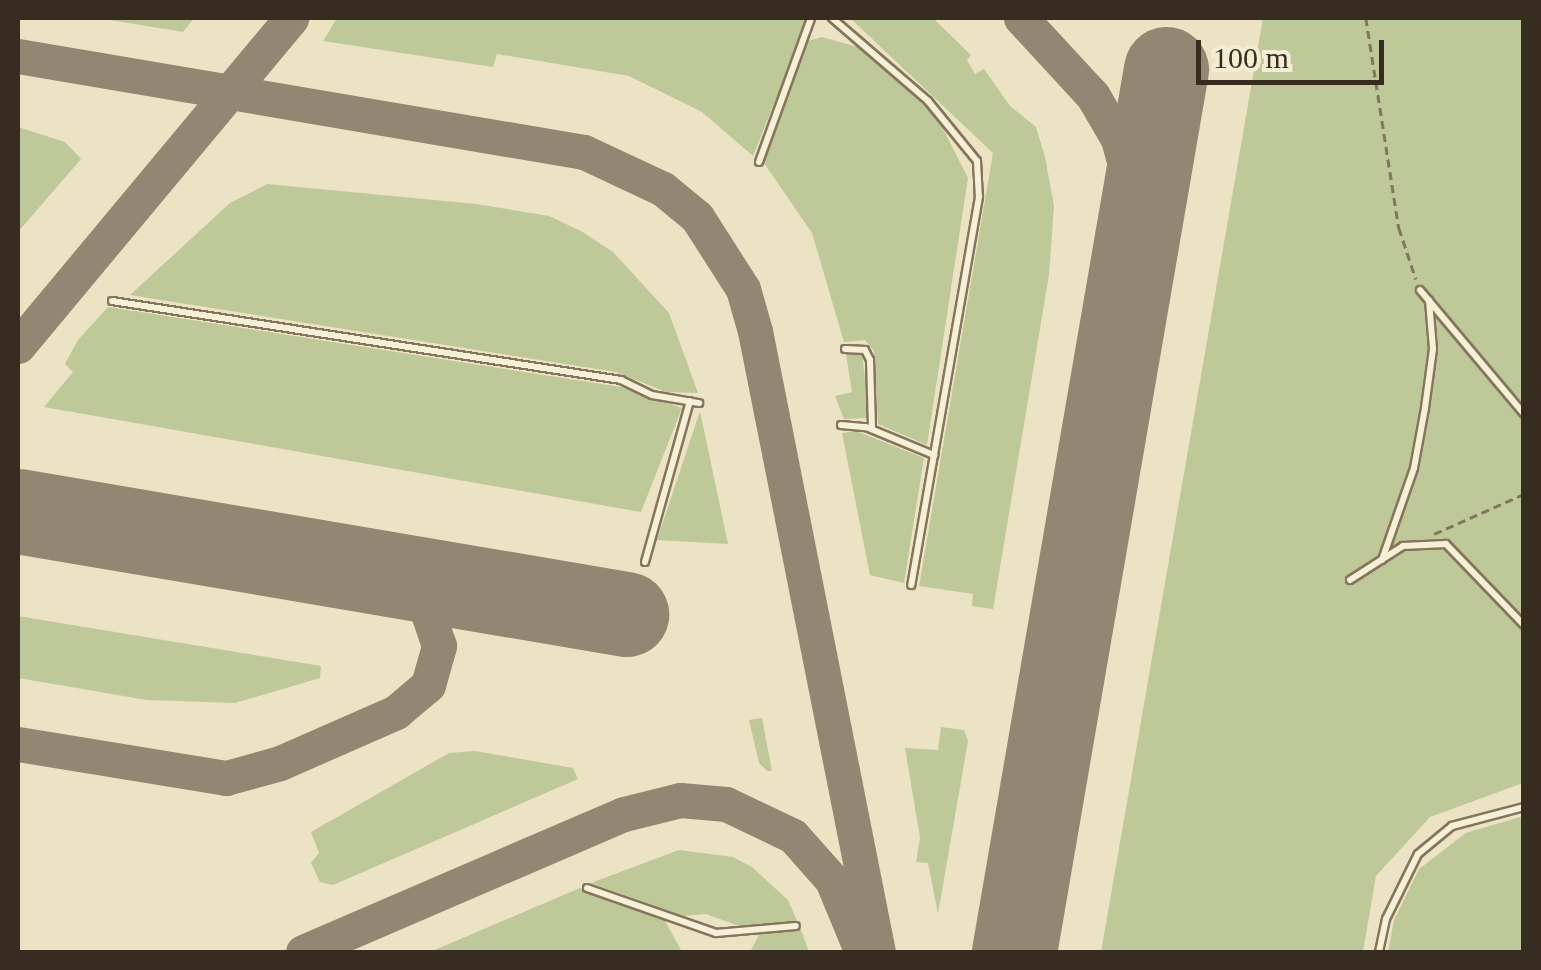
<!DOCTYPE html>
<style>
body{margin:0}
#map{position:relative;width:1541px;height:970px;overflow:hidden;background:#ebe3c4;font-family:Georgia,serif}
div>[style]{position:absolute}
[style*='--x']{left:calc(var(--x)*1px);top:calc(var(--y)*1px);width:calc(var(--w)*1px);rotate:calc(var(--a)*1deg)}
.green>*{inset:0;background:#bfc899}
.taxiway>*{height:35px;margin:-17.5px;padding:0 17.5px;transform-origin:17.5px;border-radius:17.5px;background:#908872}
.runway>*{height:85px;margin:-42.5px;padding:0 42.5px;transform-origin:42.5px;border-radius:42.5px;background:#908872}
.path>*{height:2.5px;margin-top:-1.25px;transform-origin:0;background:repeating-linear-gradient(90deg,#85755c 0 8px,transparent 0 13px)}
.roads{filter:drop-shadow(2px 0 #85755c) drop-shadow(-2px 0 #85755c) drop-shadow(0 2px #85755c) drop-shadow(0 -2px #85755c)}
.service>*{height:6px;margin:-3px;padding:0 3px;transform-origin:3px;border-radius:3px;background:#f6f0d7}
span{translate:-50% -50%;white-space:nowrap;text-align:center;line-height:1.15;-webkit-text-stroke:9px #f3edd3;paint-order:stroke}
.frame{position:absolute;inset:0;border:20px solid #362c1f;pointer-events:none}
.scale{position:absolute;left:1196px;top:40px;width:188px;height:45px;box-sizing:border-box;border:5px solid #362c1f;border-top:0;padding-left:12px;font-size:30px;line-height:35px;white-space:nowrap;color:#362c1f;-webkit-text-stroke:8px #f3edd3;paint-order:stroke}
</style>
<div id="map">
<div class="green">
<i style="clip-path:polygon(98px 18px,194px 18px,183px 32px)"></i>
<i style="clip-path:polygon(337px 18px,808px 18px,753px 156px,702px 112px,629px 76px,497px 54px,493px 67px,323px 41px)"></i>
<i style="clip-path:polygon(850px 18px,933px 18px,971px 55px,967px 60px,975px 74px,984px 69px,1010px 106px,1036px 127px,1045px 157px,1054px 206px,1049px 275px,993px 609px,972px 606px,973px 594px,919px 586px,993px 153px)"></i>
<i style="clip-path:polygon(1263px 18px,1523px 18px,1523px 783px,1430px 817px,1376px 876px,1363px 952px,1101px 952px)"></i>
<i style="clip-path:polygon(822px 37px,861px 48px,937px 117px,968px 178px,927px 445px,878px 424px,874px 351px,865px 340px,844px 342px,812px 233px,764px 163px,808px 41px)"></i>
<i style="clip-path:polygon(18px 127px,65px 142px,81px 159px,18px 232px)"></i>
<i style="clip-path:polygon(267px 184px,476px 204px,549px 216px,581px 231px,613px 252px,669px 313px,698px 393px,666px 392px,616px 372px,130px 295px,230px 203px)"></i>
<i style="clip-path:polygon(108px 307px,621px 387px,682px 408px,641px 512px,44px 407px,73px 372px,65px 364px,78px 340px)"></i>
<i style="clip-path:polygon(862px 353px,869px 418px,844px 419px,835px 396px,852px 392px,846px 354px)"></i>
<i style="clip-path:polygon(700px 411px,728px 544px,657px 540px)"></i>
<i style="clip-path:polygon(856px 431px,924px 458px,904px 583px,870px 575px,842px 433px)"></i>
<i style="clip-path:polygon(18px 616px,321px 666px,320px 678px,235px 703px,147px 700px,18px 678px)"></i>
<i style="clip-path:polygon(762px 718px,772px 771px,767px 771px,759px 763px,749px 720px)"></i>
<i style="clip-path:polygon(941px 727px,964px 730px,968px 741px,938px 914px,928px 863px,916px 862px,920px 838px,905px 748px,938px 750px)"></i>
<i style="clip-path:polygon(475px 751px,573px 768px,578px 779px,333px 885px,320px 882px,311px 863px,319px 853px,311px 832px,449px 753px)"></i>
<i style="clip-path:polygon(1523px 816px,1523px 952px,1388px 952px,1394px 920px,1419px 869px,1466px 833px)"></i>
<i style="clip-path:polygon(679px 850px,733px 857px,752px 867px,788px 900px,797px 921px,742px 927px,706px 914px,684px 916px,591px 883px)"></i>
<i style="clip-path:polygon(580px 888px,664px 919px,682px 952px,430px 952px)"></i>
<i style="clip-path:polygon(801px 930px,809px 952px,750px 952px,760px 933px)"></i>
</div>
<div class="taxiway">
<i style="--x:1021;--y:18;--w:106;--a:47.3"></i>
<i style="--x:1093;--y:96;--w:50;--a:59.8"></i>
<i style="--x:1118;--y:139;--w:61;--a:74.8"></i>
<i style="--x:1134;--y:198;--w:75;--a:92.3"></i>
<i style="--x:18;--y:56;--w:574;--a:9.63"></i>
<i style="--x:584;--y:152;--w:87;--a:25.1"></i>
<i style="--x:663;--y:189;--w:44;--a:39.5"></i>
<i style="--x:697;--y:217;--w:85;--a:57.4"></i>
<i style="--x:743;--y:289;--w:44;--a:74.1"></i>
<i style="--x:755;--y:331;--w:633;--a:78.8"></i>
<i style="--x:18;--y:346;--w:427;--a:-50.2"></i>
<i style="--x:18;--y:744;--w:211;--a:9.3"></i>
<i style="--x:226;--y:778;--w:56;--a:-15.5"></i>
<i style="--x:280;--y:763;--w:127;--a:-23.7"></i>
<i style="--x:396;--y:712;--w:42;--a:-40.2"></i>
<i style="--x:428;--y:685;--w:41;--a:-74.2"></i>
<i style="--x:439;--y:646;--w:47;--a:-108.4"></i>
<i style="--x:424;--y:601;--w:47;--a:-144.6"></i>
<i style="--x:303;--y:952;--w:349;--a:-23.3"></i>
<i style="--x:624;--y:814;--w:58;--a:-14"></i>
<i style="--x:680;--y:800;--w:46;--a:5"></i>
<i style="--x:726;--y:804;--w:74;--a:25.5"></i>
<i style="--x:793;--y:836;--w:59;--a:48.4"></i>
<i style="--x:832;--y:880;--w:76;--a:67.5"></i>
</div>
<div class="runway">
<i style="--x:18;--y:511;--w:617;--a:9.62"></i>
<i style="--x:1014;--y:952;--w:896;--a:-80.23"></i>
</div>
<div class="path">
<i style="--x:1366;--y:18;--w:213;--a:81.1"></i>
<i style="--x:1399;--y:228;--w:54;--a:71.6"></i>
<i style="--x:1434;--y:534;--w:98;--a:-24"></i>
</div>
<div class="roads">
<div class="service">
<i style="--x:832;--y:18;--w:127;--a:40.8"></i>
<i style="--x:928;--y:101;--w:77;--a:50.8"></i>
<i style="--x:977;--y:161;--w:36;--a:87"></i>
<i style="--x:979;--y:197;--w:394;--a:99.9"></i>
<i style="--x:759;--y:162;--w:153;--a:-70.1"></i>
<i style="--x:1420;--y:290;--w:162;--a:50"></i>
<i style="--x:112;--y:301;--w:515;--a:8.82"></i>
<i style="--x:621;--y:380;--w:34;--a:26"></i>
<i style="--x:652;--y:395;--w:48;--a:9.7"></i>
<i style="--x:845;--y:349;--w:20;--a:3"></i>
<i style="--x:865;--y:350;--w:11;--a:63"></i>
<i style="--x:870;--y:360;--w:69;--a:88.3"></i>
<i style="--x:841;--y:425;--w:25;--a:5"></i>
<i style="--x:866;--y:427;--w:74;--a:22.4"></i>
<i style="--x:1382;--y:560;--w:97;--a:-70.8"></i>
<i style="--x:1414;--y:468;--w:61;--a:-79.6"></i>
<i style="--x:1425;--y:408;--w:60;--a:-82.3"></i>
<i style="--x:1433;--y:349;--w:49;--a:-94.7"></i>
<i style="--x:645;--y:562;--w:167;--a:-74.4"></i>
<i style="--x:1350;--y:580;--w:63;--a:-32.7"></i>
<i style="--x:1403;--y:546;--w:43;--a:-2.7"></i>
<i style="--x:1446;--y:544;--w:112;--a:46.1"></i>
<i style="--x:587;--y:888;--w:137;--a:19.2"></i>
<i style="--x:716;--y:933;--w:80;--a:-5"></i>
<i style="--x:1379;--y:952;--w:34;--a:-78"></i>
<i style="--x:1386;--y:919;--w:72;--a:-63.8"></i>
<i style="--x:1418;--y:854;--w:44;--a:-39.5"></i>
<i style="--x:1452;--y:826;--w:74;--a:-14.8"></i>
</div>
</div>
<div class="frame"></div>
<div class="scale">100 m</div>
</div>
